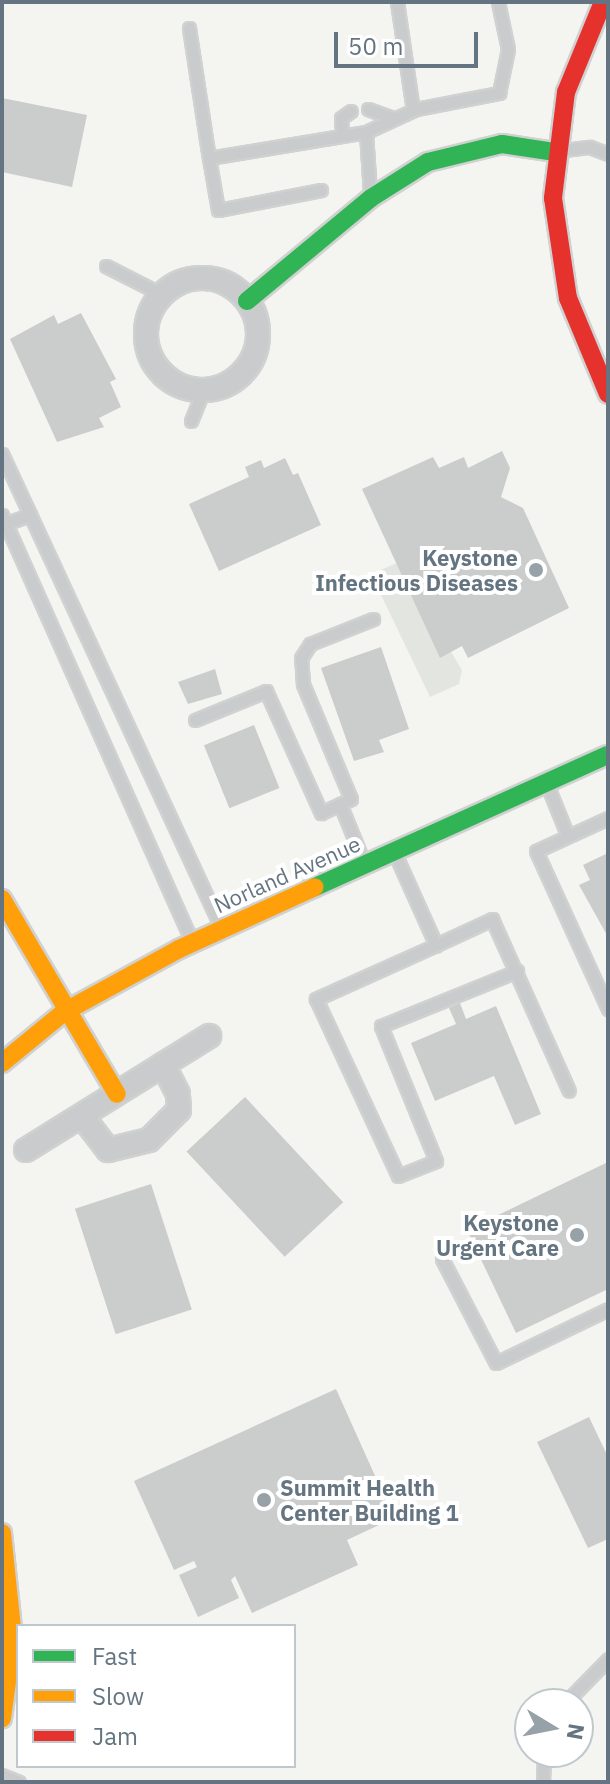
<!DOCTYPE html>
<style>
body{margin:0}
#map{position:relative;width:610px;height:1784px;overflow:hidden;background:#f4f4f1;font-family:"IBM Plex Sans",sans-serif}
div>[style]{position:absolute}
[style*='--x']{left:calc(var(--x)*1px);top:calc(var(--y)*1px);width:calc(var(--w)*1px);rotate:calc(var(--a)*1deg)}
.green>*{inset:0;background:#e3e6e0}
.building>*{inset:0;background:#cbcdcd;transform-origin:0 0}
.roads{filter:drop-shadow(2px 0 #d0d1d1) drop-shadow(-2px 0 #d0d1d1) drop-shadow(0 2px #d0d1d1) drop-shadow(0 -2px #d0d1d1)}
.lane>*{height:11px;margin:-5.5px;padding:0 5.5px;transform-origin:5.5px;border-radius:5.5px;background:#cacbcc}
.street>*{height:22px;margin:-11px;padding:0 11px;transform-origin:11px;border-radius:11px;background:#cacbcc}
.street>.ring{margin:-11px;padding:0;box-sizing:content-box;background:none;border:22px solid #cacbcc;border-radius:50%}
.fast>*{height:18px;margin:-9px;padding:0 9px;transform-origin:9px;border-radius:9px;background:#30b455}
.slow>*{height:18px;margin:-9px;padding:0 9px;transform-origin:9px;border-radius:9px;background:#ff9f0a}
.jam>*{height:18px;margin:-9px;padding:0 9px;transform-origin:9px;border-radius:9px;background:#e5322d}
.dots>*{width:22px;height:22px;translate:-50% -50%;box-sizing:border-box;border:4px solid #fff;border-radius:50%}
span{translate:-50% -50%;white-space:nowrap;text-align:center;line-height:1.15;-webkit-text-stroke:8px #fff;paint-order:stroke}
.poi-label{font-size:22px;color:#647581;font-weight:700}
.right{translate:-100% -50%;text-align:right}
.left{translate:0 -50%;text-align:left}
.street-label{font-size:22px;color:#647581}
.frame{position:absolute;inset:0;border:4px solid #647581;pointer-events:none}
.legend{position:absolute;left:16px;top:1624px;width:280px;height:144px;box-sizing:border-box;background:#fff;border:2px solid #c1c8cd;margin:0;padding:10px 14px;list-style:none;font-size:24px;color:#647581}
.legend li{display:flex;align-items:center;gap:16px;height:40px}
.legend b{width:40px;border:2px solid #c1c8cd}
.north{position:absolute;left:514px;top:1688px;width:80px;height:80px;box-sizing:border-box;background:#fff;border:2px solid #c1c8cd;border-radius:50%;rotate:100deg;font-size:22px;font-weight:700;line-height:32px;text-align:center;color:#647581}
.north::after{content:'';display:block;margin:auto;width:28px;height:36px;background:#96a1a8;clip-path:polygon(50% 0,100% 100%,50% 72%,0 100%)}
.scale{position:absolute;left:334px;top:32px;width:144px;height:36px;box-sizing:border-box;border:4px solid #647581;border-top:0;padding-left:10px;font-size:24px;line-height:28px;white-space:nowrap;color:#647581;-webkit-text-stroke:6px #fff;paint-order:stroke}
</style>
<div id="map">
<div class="green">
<i style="clip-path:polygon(397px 563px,462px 670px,459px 684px,430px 697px,371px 574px)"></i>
</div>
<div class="building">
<i style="clip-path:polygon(2px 98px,87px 115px,72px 187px,2px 172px)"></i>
<i style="clip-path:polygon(81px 313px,116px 379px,110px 382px,121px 407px,99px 418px,104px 427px,57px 442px,10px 339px,54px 315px,58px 324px)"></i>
<i style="clip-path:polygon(502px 451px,510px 468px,501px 497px,523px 508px,569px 608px,468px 658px,462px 646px,440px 658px,362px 489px,433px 457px,439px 468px,464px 457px,468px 468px)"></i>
<i style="clip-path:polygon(285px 458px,293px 475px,298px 473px,321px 525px,219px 571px,189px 504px,249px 477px,245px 467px,261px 460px,264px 468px)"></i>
<i style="clip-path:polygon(381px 647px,409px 729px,379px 740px,384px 752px,354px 761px,321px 668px)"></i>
<i style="clip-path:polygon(215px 669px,222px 694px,188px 704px,178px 682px)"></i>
<i style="left:254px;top:725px;width:68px;height:54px;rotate:68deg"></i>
<i style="clip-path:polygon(608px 853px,608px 937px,579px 885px,590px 880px,583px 865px)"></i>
<i style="clip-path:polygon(460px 1003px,466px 1019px,496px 1006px,541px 1114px,515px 1125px,494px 1076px,435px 1101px,411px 1043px,456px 1024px,449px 1008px)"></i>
<i style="left:245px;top:1097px;width:144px;height:80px;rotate:47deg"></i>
<i style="clip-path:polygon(608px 1162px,608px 1289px,516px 1333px,467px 1230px)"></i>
<i style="left:151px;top:1184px;width:132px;height:80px;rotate:72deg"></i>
<i style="clip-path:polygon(336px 1389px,394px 1518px,347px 1540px,358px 1565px,252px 1613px,235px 1576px,231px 1580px,239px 1598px,198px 1617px,179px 1575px,197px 1567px,194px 1561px,174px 1570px,134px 1481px)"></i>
<i style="clip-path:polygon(589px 1417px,608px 1457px,608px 1539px,588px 1548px,537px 1442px)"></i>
</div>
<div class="roads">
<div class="lane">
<i style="--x:397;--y:2;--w:109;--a:81.6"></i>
<i style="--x:189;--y:28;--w:132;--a:81.3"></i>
<i style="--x:368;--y:109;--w:27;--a:20"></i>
<i style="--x:342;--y:135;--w:17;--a:-93"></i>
<i style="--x:341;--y:118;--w:12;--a:-35"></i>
<i style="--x:564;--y:150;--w:26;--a:-7"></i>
<i style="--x:590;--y:147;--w:19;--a:21"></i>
<i style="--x:321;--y:190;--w:105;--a:169"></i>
<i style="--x:218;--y:210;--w:53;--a:-99.8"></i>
<i style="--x:209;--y:158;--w:159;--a:-9.4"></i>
<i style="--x:370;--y:193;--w:61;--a:-93.8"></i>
<i style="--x:366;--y:132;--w:55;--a:-24.7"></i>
<i style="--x:416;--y:109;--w:85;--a:-10.9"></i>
<i style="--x:499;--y:93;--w:45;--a:-78.4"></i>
<i style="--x:508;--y:49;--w:48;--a:-102"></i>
<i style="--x:106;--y:266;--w:62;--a:27"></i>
<i style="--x:191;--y:421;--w:32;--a:-68"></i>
<i style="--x:2;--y:454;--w:519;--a:65.16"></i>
<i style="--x:2;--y:515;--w:467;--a:66"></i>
<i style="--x:2;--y:525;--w:30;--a:-20"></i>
<i style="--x:195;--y:720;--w:77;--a:-22.2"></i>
<i style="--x:266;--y:691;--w:134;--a:65.7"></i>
<i style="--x:321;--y:813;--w:33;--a:-25"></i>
<i style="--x:351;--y:799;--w:125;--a:-112.7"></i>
<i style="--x:303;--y:684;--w:26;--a:-94"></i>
<i style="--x:301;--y:658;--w:17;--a:-57"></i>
<i style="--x:310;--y:644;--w:68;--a:-21.6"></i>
<i style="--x:548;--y:787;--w:51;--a:68"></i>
<i style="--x:340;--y:804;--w:64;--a:67.9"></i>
<i style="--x:608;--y:818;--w:79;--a:155.4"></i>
<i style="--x:536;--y:851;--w:174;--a:65.5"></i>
<i style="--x:396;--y:856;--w:98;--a:65.8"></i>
<i style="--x:436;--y:945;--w:132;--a:155.8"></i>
<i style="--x:316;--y:999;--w:195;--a:65.1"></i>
<i style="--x:398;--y:1176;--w:41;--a:-21.5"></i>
<i style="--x:436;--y:1161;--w:146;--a:-112.2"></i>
<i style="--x:381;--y:1026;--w:147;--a:-22"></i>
<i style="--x:436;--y:945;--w:62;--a:-24.9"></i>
<i style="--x:492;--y:919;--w:188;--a:65.9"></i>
<i style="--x:442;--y:1259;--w:117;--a:62.6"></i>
<i style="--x:496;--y:1363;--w:124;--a:-25.7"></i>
<i style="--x:564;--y:1704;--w:63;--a:-45.6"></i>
<i style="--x:2;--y:1775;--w:18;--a:22"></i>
<i style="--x:543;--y:1782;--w:30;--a:-88"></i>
</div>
<div class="street">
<i class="ring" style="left:146px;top:278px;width:90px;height:90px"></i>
<i style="--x:82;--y:1116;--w:43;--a:52.6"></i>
<i style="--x:108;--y:1150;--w:42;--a:-13.7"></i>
<i style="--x:149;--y:1140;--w:42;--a:-45"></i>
<i style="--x:179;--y:1110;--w:16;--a:-94"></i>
<i style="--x:178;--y:1094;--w:33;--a:-117"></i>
<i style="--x:26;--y:1150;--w:216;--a:-31.9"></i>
</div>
<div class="fast">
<i style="--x:247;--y:301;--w:161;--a:-39.7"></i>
<i style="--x:371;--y:198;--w:67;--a:-32.3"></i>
<i style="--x:428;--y:162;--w:76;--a:-13.7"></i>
<i style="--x:502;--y:144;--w:54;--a:8.6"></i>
<i style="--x:315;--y:887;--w:321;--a:-24.3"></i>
</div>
<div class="slow">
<i style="--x:2;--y:899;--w:226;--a:59.5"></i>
<i style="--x:2;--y:1063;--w:80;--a:-39.4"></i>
<i style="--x:64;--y:1012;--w:131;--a:-28.7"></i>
<i style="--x:179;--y:949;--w:149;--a:-24.5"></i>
<i style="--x:2;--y:1533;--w:106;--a:84"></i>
<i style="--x:13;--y:1638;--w:81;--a:97.8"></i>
</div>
<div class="jam">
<i style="--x:603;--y:2;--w:97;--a:112.3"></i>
<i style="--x:566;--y:92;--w:107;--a:97"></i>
<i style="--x:553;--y:198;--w:101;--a:81.5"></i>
<i style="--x:568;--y:298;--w:104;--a:67.4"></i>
</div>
</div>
<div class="dots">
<i style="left:536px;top:570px;background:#96a1a8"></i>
<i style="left:577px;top:1235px;background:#96a1a8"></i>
<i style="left:264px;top:1500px;background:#96a1a8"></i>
</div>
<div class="poi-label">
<span class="right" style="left:518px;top:570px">Keystone<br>Infectious Diseases</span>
<span class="right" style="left:559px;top:1235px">Keystone<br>Urgent Care</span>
<span class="left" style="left:280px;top:1500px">Summit Health<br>Center Building 1</span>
</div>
<div class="street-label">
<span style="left:287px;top:874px;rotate:-24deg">Norland Avenue</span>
</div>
<div class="frame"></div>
<ul class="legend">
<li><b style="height:10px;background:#30b455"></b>Fast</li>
<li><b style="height:10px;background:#ff9f0a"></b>Slow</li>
<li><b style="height:10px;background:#e5322d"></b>Jam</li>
</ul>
<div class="north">N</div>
<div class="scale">50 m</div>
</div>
